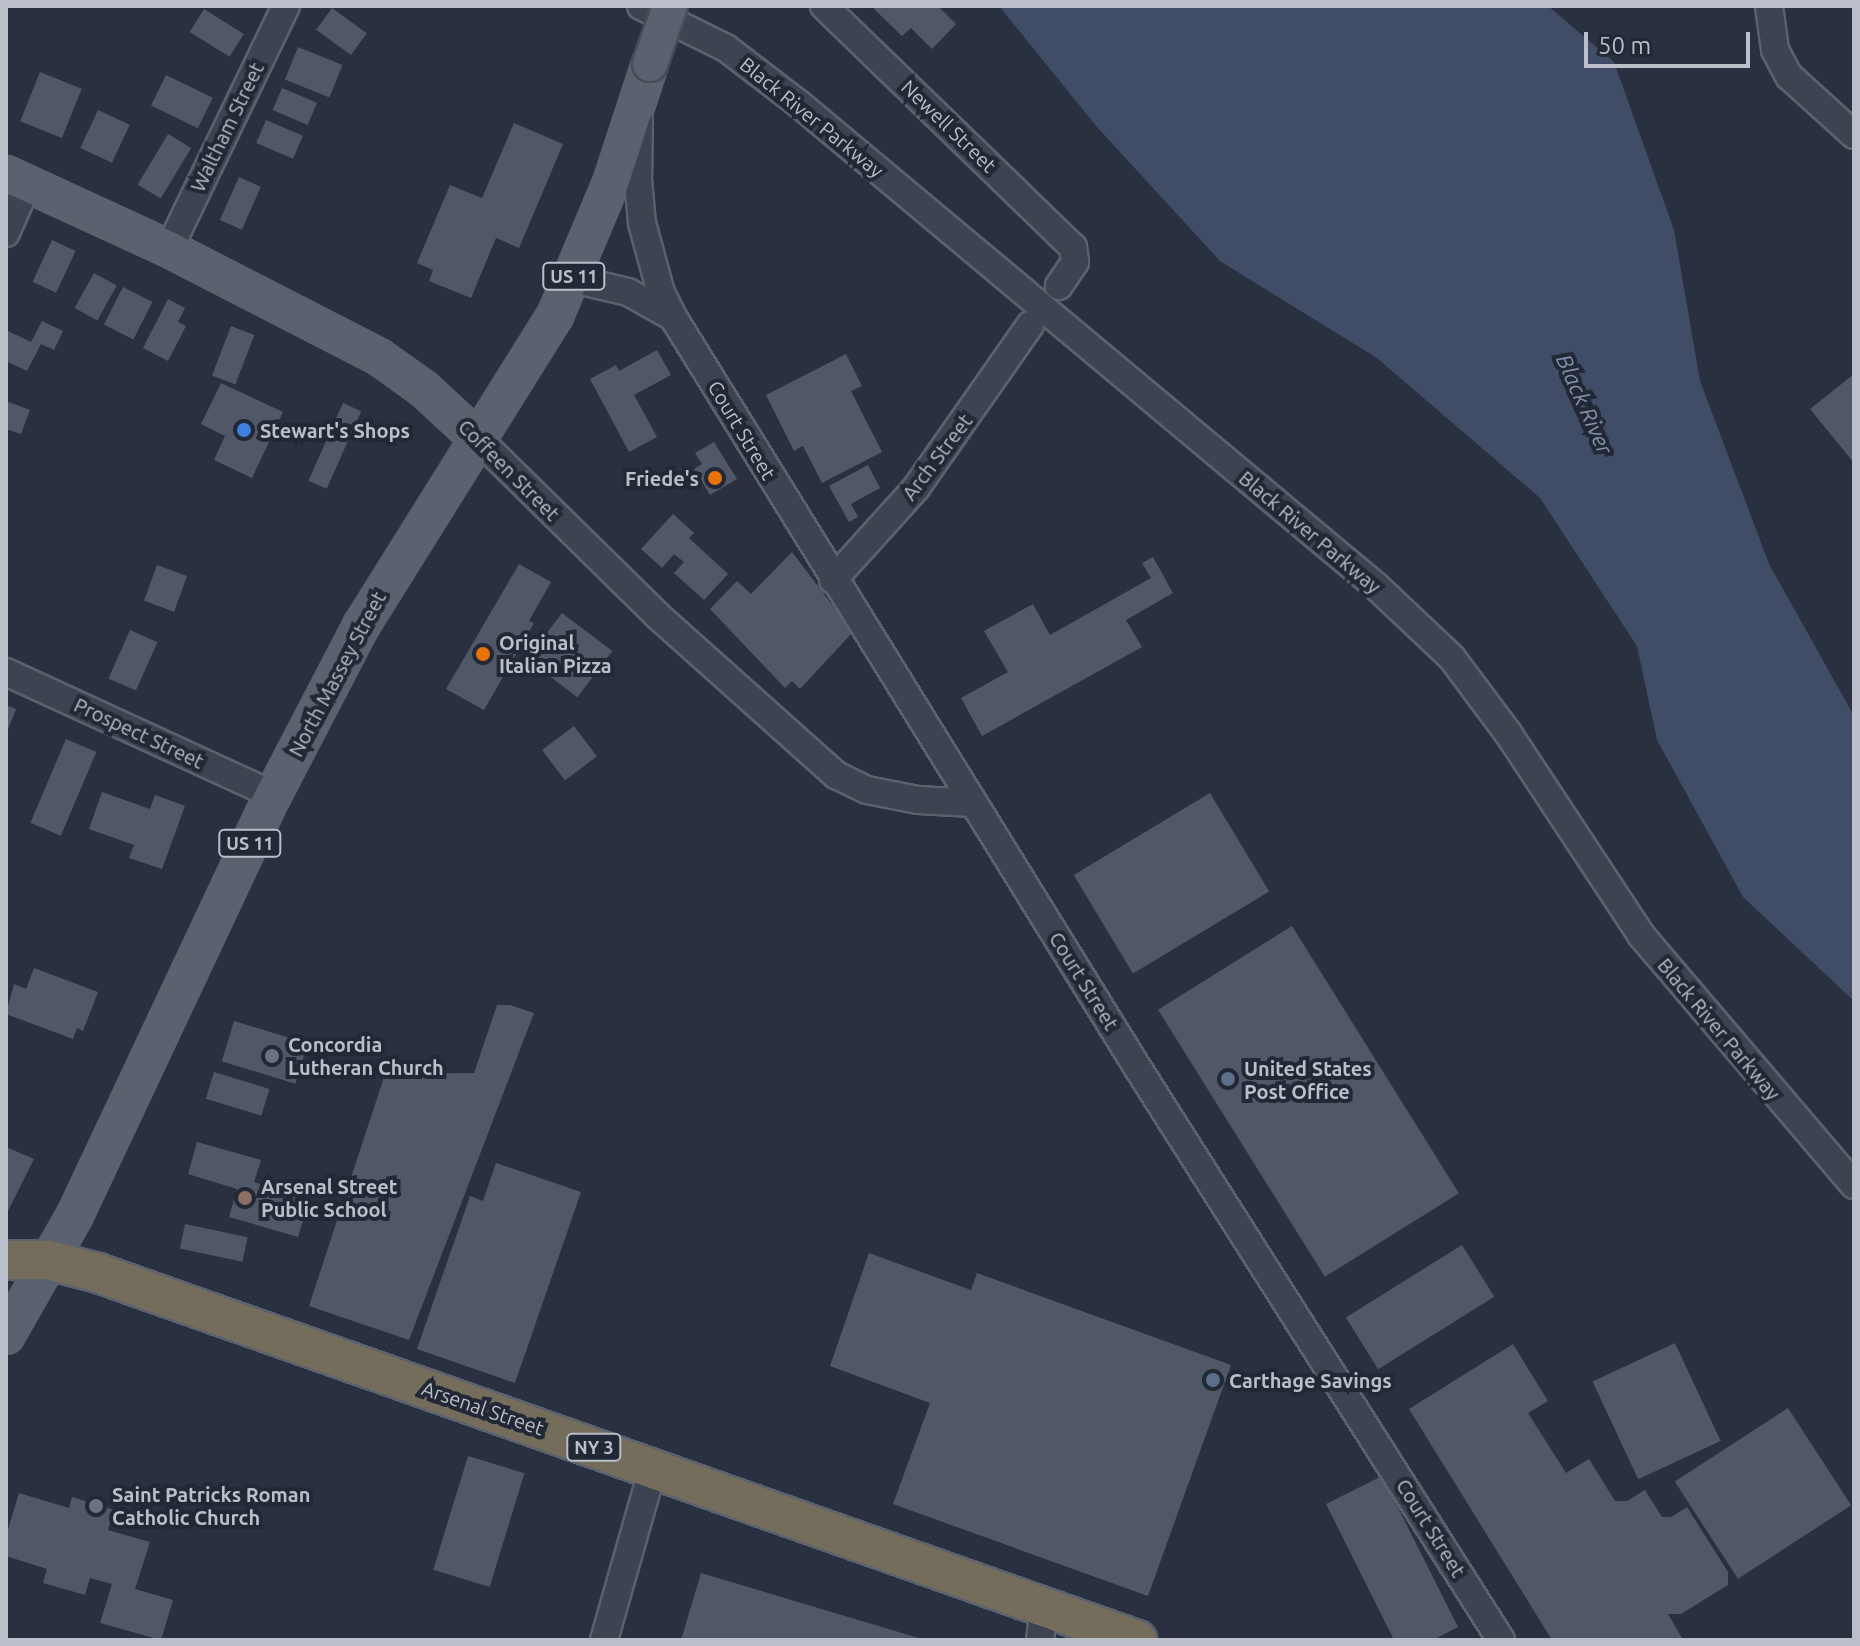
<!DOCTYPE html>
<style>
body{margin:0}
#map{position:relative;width:1860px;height:1646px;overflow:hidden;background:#293140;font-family:Ubuntu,sans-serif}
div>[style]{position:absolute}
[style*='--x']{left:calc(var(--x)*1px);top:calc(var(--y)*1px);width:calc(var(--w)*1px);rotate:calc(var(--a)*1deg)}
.water>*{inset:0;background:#414d67}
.building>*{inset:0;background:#505868;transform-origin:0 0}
.roads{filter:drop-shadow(2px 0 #5b616d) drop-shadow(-2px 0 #5b616d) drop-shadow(0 2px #5b616d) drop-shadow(0 -2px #5b616d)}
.minor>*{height:26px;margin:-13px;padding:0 13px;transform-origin:13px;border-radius:13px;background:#3d4350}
.major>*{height:34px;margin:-17px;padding:0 17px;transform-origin:17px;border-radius:17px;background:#5b626f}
.highway>*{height:38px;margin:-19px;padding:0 19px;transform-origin:19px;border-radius:19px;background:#756d5b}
.bridges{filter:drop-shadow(2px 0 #474c59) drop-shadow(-2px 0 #474c59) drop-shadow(0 2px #474c59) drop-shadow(0 -2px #474c59)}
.major-bridge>*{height:34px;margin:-17px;padding:0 17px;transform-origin:17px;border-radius:17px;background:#5b626f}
.dots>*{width:22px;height:22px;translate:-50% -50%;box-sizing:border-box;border:4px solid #222835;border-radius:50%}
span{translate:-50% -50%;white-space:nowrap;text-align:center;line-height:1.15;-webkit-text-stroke:8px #222835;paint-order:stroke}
.shield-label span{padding:2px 6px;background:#222835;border:2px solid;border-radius:6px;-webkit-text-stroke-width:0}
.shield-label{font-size:18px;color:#babfca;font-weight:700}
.street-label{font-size:20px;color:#babfca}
.poi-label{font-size:20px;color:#babfca;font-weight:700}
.left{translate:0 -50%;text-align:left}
.right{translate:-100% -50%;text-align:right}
.water-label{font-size:22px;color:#8593ae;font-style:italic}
.frame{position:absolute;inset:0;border:8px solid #babfca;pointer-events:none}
.scale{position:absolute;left:1584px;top:32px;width:166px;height:36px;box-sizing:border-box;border:4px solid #babfca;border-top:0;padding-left:10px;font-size:24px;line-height:28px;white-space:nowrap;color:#babfca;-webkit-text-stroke:6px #222835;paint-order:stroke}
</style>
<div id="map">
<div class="water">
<i style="clip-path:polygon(999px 6px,1548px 6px,1614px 62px,1674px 230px,1700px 381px,1769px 564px,1854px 716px,1854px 1001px,1743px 897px,1657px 740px,1637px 646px,1540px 498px,1377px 358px,1220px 261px,1097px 127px)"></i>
</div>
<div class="building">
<i style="clip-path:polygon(877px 6px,938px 6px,956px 24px,932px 49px,911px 28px,902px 36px,874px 9px)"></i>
<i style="left:332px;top:8px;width:43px;height:27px;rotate:36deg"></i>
<i style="left:204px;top:9px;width:47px;height:27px;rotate:32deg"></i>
<i style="left:298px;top:47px;width:48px;height:35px;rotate:22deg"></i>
<i style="left:40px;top:72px;width:45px;height:53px;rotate:22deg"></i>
<i style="left:166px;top:75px;width:52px;height:34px;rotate:26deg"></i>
<i style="left:282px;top:88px;width:38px;height:24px;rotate:23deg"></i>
<i style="left:98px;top:110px;width:35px;height:42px;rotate:25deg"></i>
<i style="left:266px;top:120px;width:40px;height:25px;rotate:23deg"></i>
<i style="clip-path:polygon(514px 123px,563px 144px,519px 248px,496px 238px,471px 298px,429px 281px,433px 270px,417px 263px,450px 185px,482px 198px)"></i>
<i style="left:168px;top:134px;width:27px;height:59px;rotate:31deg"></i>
<i style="left:239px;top:177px;width:24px;height:47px;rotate:24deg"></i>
<i style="left:52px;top:240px;width:26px;height:46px;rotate:25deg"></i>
<i style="left:94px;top:273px;width:26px;height:40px;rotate:29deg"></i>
<i style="left:123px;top:287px;width:33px;height:42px;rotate:27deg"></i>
<i style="clip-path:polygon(168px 299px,185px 308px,178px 322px,186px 326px,168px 361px,143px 348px)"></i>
<i style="clip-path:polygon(42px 321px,63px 331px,54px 350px,41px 344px,27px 371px,6px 361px,6px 330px,31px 342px)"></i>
<i style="left:231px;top:326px;width:25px;height:53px;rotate:21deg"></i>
<i style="clip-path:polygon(657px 350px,671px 375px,634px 395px,657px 437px,629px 452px,590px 379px,616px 365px,619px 371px)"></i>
<i style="clip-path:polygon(846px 354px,862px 386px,851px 391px,882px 452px,822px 483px,803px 446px,794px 451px,766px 395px)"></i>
<i style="clip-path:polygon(1854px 374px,1854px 463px,1810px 409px)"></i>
<i style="clip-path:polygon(221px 383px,283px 412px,252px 478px,214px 460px,225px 436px,201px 424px)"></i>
<i style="clip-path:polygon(6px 401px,30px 410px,21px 434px,6px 429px)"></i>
<i style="left:343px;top:403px;width:20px;height:85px;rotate:24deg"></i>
<i style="clip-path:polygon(714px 442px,737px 479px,710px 495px,694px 469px,702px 464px,695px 453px)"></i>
<i style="clip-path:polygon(868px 465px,880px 488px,851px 504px,858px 517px,849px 522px,829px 486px)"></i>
<i style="clip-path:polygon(673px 514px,694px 533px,689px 538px,728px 574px,704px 600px,674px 573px,684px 562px,674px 554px,662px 568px,641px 549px)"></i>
<i style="clip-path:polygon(792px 552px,853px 632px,800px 689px,792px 681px,785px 688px,710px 609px,737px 581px,751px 594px)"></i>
<i style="clip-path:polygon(1153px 557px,1173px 593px,1126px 620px,1142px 647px,982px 736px,961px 698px,1008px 672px,984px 631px,1033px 604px,1050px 635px,1151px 578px,1142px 563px)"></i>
<i style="clip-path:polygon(519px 564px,551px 582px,529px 621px,534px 623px,484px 710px,446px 689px)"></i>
<i style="left:157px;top:565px;width:32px;height:38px;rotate:20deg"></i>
<i style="left:562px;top:613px;width:63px;height:58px;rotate:37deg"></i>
<i style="left:130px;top:630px;width:30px;height:53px;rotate:24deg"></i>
<i style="clip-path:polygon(6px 705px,16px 709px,6px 735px)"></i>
<i style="left:574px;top:726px;width:38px;height:40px;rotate:53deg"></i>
<i style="left:66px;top:739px;width:33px;height:91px;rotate:23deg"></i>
<i style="clip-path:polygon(102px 792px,150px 809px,155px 795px,185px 806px,162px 869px,129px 858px,134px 845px,89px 829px)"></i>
<i style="left:1210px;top:793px;width:115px;height:159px;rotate:59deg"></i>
<i style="left:1292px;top:926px;width:315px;height:158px;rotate:58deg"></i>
<i style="clip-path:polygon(34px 968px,98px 992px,83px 1031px,77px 1028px,73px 1039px,6px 1014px,14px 984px,26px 989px)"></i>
<i style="clip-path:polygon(497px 1005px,510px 1005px,534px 1013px,409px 1340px,309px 1306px,385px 1074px,474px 1073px)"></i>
<i style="left:234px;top:1021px;width:77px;height:42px;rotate:17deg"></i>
<i style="left:214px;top:1072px;width:58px;height:28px;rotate:17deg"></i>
<i style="clip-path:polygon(197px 1142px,261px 1160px,254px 1182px,310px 1198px,298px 1237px,229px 1217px,237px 1189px,188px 1174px)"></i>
<i style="clip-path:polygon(6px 1147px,34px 1159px,6px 1215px)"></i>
<i style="clip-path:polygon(496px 1163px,581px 1192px,515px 1383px,417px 1349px,470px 1196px,483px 1201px)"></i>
<i style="left:185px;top:1224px;width:64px;height:25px;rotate:12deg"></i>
<i style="left:1462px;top:1245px;width:61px;height:137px;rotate:58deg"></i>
<i style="clip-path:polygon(869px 1253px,971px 1290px,977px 1273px,1231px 1365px,1148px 1596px,893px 1504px,930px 1403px,830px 1366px)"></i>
<i style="left:1675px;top:1343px;width:108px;height:91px;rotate:65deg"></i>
<i style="clip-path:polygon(1513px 1344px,1548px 1401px,1528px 1413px,1566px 1473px,1589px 1459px,1615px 1501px,1627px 1501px,1645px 1490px,1662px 1517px,1671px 1517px,1687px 1507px,1728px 1572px,1728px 1585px,1681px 1614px,1668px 1614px,1683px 1640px,1552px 1640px,1409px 1409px)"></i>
<i style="left:1788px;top:1408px;width:116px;height:135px;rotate:57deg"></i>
<i style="left:468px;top:1456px;width:59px;height:119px;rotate:17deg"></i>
<i style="clip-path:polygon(1382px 1476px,1458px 1627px,1433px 1640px,1394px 1640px,1326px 1504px)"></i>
<i style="clip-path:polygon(19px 1493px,69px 1508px,72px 1497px,114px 1510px,108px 1530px,150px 1542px,135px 1589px,173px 1600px,161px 1640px,100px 1623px,112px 1584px,90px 1578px,85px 1595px,43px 1583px,47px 1569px,6px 1556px,6px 1536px)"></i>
<i style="clip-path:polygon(701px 1573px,922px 1639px,922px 1640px,681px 1640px)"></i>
</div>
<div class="roads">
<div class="minor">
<i style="--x:641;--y:6;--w:95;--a:26.3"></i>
<i style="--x:726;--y:48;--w:92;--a:37.5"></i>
<i style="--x:799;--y:104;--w:753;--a:39.88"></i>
<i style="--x:1377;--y:587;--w:103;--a:43.4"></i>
<i style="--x:1452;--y:658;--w:94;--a:53.3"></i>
<i style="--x:1508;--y:733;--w:242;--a:56.6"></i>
<i style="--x:1641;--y:935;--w:328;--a:49.6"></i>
<i style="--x:824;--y:6;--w:347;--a:44.1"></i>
<i style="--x:1073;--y:247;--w:15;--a:82"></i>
<i style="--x:1075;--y:262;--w:29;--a:124"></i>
<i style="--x:1769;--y:6;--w:44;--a:82.2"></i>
<i style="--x:1775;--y:50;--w:30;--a:62"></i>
<i style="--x:1789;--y:76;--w:88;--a:42.2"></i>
<i style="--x:639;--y:119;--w:61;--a:90.9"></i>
<i style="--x:638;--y:180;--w:43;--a:84.7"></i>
<i style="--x:642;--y:223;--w:73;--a:74.8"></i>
<i style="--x:661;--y:293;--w:27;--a:63"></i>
<i style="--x:673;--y:317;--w:886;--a:58.25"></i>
<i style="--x:1139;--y:1070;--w:675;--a:57.58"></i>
<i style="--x:6;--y:233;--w:52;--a:-66.4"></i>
<i style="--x:169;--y:249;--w:270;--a:-64.3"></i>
<i style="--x:573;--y:279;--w:57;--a:13.3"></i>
<i style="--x:628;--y:292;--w:51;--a:29.1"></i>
<i style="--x:477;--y:438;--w:254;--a:44.5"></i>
<i style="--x:658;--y:616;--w:239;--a:41.8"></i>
<i style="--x:836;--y:775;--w:34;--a:26"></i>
<i style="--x:867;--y:790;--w:52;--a:11.1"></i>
<i style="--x:918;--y:800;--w:55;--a:3.1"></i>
<i style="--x:833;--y:580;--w:124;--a:-47.9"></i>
<i style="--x:916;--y:488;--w:199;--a:-55"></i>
<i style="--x:6;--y:672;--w:294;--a:24.7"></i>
<i style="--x:604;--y:1640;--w:179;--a:-74.1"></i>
<i style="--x:1040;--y:1640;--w:34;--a:-83"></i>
</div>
<div class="major">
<i style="--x:6;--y:174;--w:179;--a:24.7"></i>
<i style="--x:169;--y:249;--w:236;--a:27.2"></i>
<i style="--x:379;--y:357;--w:55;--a:35.4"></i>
<i style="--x:424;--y:389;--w:72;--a:42.8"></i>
<i style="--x:6;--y:1336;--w:139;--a:-60.3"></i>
<i style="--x:75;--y:1215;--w:464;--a:-64.8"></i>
<i style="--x:273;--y:795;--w:191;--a:-62.5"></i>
<i style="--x:361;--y:626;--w:366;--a:-58"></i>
<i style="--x:555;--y:316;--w:144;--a:-67.2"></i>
<i style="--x:611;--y:183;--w:125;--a:-71.9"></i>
</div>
<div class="highway">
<i style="--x:6;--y:1260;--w:42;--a:0"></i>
<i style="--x:48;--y:1260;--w:52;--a:14.6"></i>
<i style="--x:98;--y:1273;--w:1102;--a:19.45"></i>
</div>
</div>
<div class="bridges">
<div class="major-bridge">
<i style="--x:650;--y:64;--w:61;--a:-71"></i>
</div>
</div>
<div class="dots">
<i style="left:244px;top:430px;background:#3f7fe0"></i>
<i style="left:715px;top:478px;background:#e8710a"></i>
<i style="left:483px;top:654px;background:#e8710a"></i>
<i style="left:272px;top:1056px;background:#6b7280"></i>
<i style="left:1228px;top:1079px;background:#5c6f8a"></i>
<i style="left:245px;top:1198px;background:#8d6e63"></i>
<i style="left:1213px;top:1380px;background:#5c6f8a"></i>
<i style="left:96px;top:1506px;background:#6b7280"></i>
</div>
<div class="shield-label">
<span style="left:574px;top:276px">US 11</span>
<span style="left:250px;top:843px">US 11</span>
<span style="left:594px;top:1447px">NY 3</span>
</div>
<div class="street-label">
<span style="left:812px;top:117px;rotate:39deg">Black River Parkway</span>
<span style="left:949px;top:126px;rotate:44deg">Newell Street</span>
<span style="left:227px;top:127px;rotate:-64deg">Waltham Street</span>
<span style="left:742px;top:430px;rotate:59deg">Court Street</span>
<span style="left:937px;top:457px;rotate:-53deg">Arch Street</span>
<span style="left:509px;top:470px;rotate:45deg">Coffeen Street</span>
<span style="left:1310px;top:532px;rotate:40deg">Black River Parkway</span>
<span style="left:337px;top:674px;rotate:-62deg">North Massey Street</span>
<span style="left:139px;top:733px;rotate:25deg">Prospect Street</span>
<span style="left:1084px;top:981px;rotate:58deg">Court Street</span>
<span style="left:1719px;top:1029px;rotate:50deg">Black River Parkway</span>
<span style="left:483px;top:1408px;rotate:19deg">Arsenal Street</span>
<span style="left:1431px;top:1528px;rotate:58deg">Court Street</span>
</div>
<div class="poi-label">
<span class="left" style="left:260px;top:430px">Stewart's Shops</span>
<span class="right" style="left:699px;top:478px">Friede's</span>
<span class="left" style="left:499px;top:654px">Original<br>Italian Pizza</span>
<span class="left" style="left:288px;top:1056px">Concordia<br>Lutheran Church</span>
<span class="left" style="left:1244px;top:1080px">United States<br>Post Office</span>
<span class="left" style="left:261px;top:1198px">Arsenal Street<br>Public School</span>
<span class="left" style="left:1229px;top:1380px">Carthage Savings</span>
<span class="left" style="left:112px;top:1506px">Saint Patricks Roman<br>Catholic Church</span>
</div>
<div class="water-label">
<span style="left:1585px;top:404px;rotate:66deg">Black River</span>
</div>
<div class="frame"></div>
<div class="scale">50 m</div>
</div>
